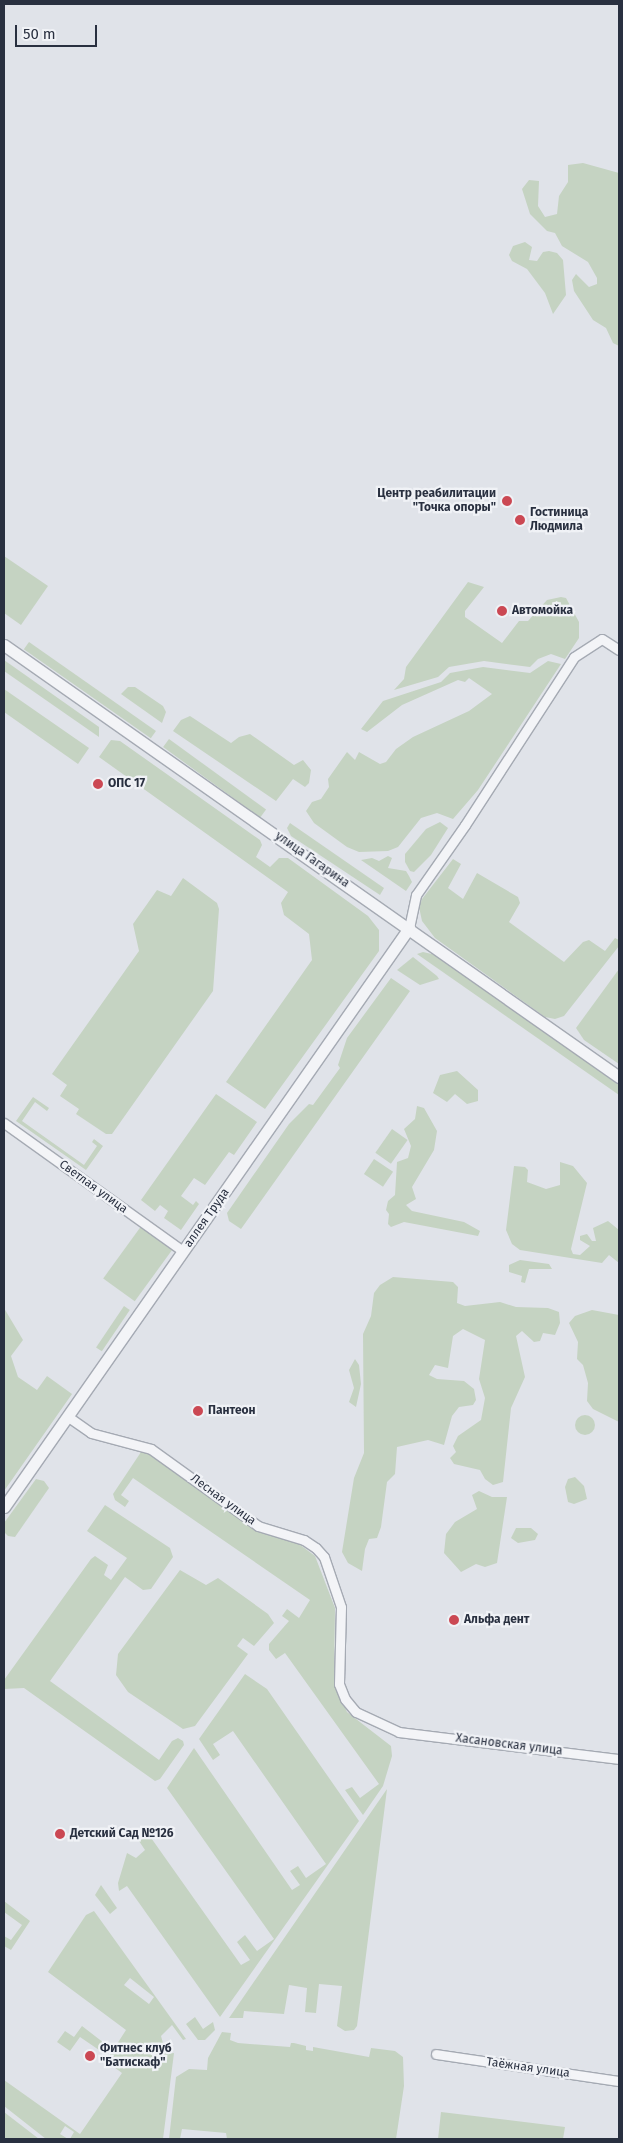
<!DOCTYPE html>
<meta charset="utf-8">
<style>
body{margin:0}
#map{position:relative;width:623px;height:2143px;overflow:hidden;background:#e0e3e9;font-family:"Fira Sans",sans-serif}
div>[style]{position:absolute}
[style*='--x']{left:calc(var(--x)*1px);top:calc(var(--y)*1px);width:calc(var(--w)*1px);rotate:calc(var(--a)*1deg)}
.green>*{inset:0;background:#c5d3c2;transform-origin:0 0}
.round{border-radius:50%}
.roads{filter:drop-shadow(1px 0 #a5aab3) drop-shadow(-1px 0 #a5aab3) drop-shadow(0 1px #a5aab3) drop-shadow(0 -1px #a5aab3)}
.minor>*{height:9px;margin:-4.5px;padding:0 4.5px;transform-origin:4.5px;border-radius:4.5px;background:#f3f4f7}
.tertiary>*{height:11px;margin:-5.5px;padding:0 5.5px;transform-origin:5.5px;border-radius:5.5px;background:#f3f4f7}
.dots>*{width:14px;height:14px;translate:-50% -50%;box-sizing:border-box;border:2px solid #f0f2f6;border-radius:50%}
span{translate:-50% -50%;white-space:nowrap;text-align:center;line-height:1.15;-webkit-text-stroke:4.5px #f0f2f6;paint-order:stroke}
.poi-label{font-size:12px;color:#293040;font-weight:700}
.right{translate:-100% -50%;text-align:right}
.left{translate:0 -50%;text-align:left}
.street-label{font-size:12px;color:#293040}
.frame{position:absolute;inset:0;border:5px solid #293040;pointer-events:none}
.scale{position:absolute;left:15px;top:25px;width:82px;height:22px;box-sizing:border-box;border:2px solid #293040;border-top:0;padding-left:6px;font-size:15px;line-height:18px;white-space:nowrap;color:#293040;-webkit-text-stroke:4px #f0f2f6;paint-order:stroke}
</style>
<div id="map">
<div class="green">
<i style="clip-path:polygon(583px 163px,619px 173px,619px 346px,613px 343px,606px 328px,593px 320px,574px 291px,572px 280px,576px 274px,589px 287px,597px 284px,597px 278px,588px 262px,562px 246px,555px 233px,547px 231px,530px 214px,522px 189px,529px 180px,539px 181px,538px 206px,545px 217px,557px 214px,559px 196px,568px 182px,568px 165px)"></i>
<i style="clip-path:polygon(525px 242px,532px 247px,529px 260px,537px 261px,543px 252px,549px 251px,557px 253px,563px 260px,566px 295px,553px 314px,545px 293px,527px 269px,512px 261px,509px 255px,513px 246px)"></i>
<i style="clip-path:polygon(4px 556px,48px 586px,21px 625px,4px 613px)"></i>
<i style="clip-path:polygon(468px 582px,484px 587px,465px 611px,465px 617px,502px 643px,519px 621px,528px 621px,547px 600px,561px 597px,566px 598px,579px 622px,579px 638px,565px 659px,551px 654px,538px 659px,530px 667px,484px 661px,449px 667px,438px 677px,394px 690px,404px 679px,406px 667px)"></i>
<i style="left:29px;top:642px;width:155px;height:9px;rotate:35deg"></i>
<i style="clip-path:polygon(4px 660px,99px 727px,99px 737px,4px 671px)"></i>
<i style="clip-path:polygon(548px 661px,561px 664px,478px 790px,453px 819px,437px 813px,421px 818px,398px 847px,388px 851px,359px 852px,347px 847px,314px 823px,306px 811px,312px 802px,321px 799px,329px 787px,328px 779px,347px 752px,355px 760px,359px 752px,380px 764px,386px 762px,396px 749px,413px 737px,469px 711px,492px 694px,469px 678px,465px 682px,458px 680px,402px 705px,367px 732px,361px 729px,383px 701px,441px 682px,450px 673px,483px 667px,530px 673px)"></i>
<i style="clip-path:polygon(128px 687px,135px 687px,163px 706px,166px 712px,162px 723px,121px 694px)"></i>
<i style="clip-path:polygon(4px 689px,89px 748px,78px 764px,4px 712px)"></i>
<i style="clip-path:polygon(190px 716px,231px 743px,239px 737px,250px 734px,294px 765px,303px 760px,311px 770px,309px 783px,305px 787px,293px 779px,276px 801px,173px 731px,181px 720px)"></i>
<i style="left:169px;top:739px;width:120px;height:10px;rotate:36deg"></i>
<i style="clip-path:polygon(111px 740px,120px 741px,260px 840px,262px 845px,256px 857px,270px 867px,279px 858px,288px 858px,368px 916px,379px 930px,379px 951px,265px 1109px,226px 1082px,312px 960px,309px 934px,284px 915px,281px 903px,288px 892px,99px 757px)"></i>
<i style="clip-path:polygon(440px 822px,448px 828px,431px 855px,414px 872px,410px 871px,405px 862px,405px 854px,426px 829px)"></i>
<i style="clip-path:polygon(290px 823px,384px 888px,380px 895px,291px 836px,287px 828px)"></i>
<i style="clip-path:polygon(388px 856px,392px 858px,388px 868px,406px 871px,409px 876px,412px 882px,406px 891px,361px 860px,372px 858px,379px 861px)"></i>
<i style="clip-path:polygon(453px 859px,461px 864px,448px 888px,463px 899px,477px 873px,518px 897px,520px 903px,509px 922px,564px 962px,583px 942px,589px 940px,605px 951px,615px 938px,619px 940px,619px 946px,564px 1016px,555px 1019px,545px 1017px,435px 938px,422px 921px,419px 907px,422px 899px)"></i>
<i style="clip-path:polygon(183px 878px,217px 903px,219px 909px,213px 991px,112px 1134px,106px 1134px,76px 1114px,79px 1109px,60px 1096px,67px 1085px,52px 1074px,139px 951px,133px 924px,157px 890px,171px 896px)"></i>
<i style="clip-path:polygon(423px 952px,436px 955px,619px 1085px,619px 1095px,417px 954px)"></i>
<i style="clip-path:polygon(413px 957px,437px 976px,439px 979px,420px 985px,397px 970px)"></i>
<i style="clip-path:polygon(619px 969px,619px 1064px,584px 1040px,576px 1028px)"></i>
<i style="clip-path:polygon(391px 978px,410px 991px,241px 1229px,229px 1221px,227px 1213px,289px 1124px,309px 1104px,313px 1105px,340px 1068px,338px 1065px,347px 1038px)"></i>
<i style="clip-path:polygon(457px 1071px,478px 1090px,478px 1101px,467px 1104px,455px 1094px,447px 1102px,433px 1093px,440px 1075px)"></i>
<i style="clip-path:polygon(216px 1094px,257px 1122px,234px 1155px,229px 1152px,205px 1185px,194px 1178px,181px 1196px,193px 1205px,196px 1201px,199px 1204px,181px 1230px,164px 1218px,168px 1211px,160px 1205px,155px 1211px,141px 1200px)"></i>
<i style="clip-path:polygon(33px 1097px,49px 1108px,47px 1111px,35px 1102px,22px 1121px,84px 1165px,97px 1146px,92px 1142px,94px 1139px,103px 1146px,86px 1170px,16px 1121px)"></i>
<i style="clip-path:polygon(417px 1106px,424px 1108px,437px 1131px,434px 1150px,412px 1187px,416px 1199px,406px 1205px,412px 1211px,464px 1222px,480px 1231px,478px 1236px,404px 1222px,391px 1227px,388px 1224px,389px 1214px,386px 1210px,388px 1201px,395px 1195px,397px 1162px,408px 1158px,411px 1146px,404px 1129px,415px 1119px)"></i>
<i style="left:392px;top:1129px;width:19px;height:29px;rotate:35deg"></i>
<i style="left:374px;top:1159px;width:23px;height:18px;rotate:34deg"></i>
<i style="clip-path:polygon(560px 1162px,573px 1166px,587px 1183px,571px 1249px,573px 1254px,580px 1255px,590px 1246px,580px 1240px,580px 1236px,587px 1234px,592px 1241px,596px 1241px,593px 1228px,608px 1221px,619px 1230px,619px 1263px,609px 1255px,602px 1263px,520px 1250px,512px 1244px,506px 1230px,514px 1166px,525px 1167px,528px 1170px,527px 1182px,546px 1189px,560px 1185px)"></i>
<i style="left:142px;top:1225px;width:39px;height:66px;rotate:36deg"></i>
<i style="clip-path:polygon(520px 1260px,549px 1264px,552px 1269px,529px 1269px,525px 1283px,521px 1282px,522px 1276px,509px 1272px,509px 1265px)"></i>
<i style="clip-path:polygon(393px 1277px,453px 1282px,458px 1287px,457px 1303px,465px 1306px,500px 1302px,516px 1307px,548px 1308px,559px 1312px,560px 1323px,555px 1335px,543px 1333px,540px 1341px,534px 1342px,522px 1331px,516px 1336px,525px 1377px,511px 1408px,503px 1482px,493px 1485px,485px 1479px,480px 1470px,454px 1464px,450px 1458px,456px 1452px,453px 1446px,458px 1436px,481px 1420px,485px 1398px,479px 1379px,485px 1340px,463px 1329px,453px 1336px,448px 1368px,435px 1365px,429px 1375px,437px 1379px,464px 1381px,474px 1389px,476px 1400px,473px 1405px,459px 1407px,452px 1416px,444px 1445px,428px 1440px,397px 1447px,395px 1474px,387px 1482px,381px 1527px,377px 1538px,369px 1539px,365px 1549px,362px 1571px,348px 1563px,342px 1552px,354px 1478px,364px 1453px,363px 1334px,371px 1316px,374px 1293px,380px 1285px)"></i>
<i style="left:124px;top:1306px;width:7px;height:50px;rotate:34deg"></i>
<i style="clip-path:polygon(4px 1308px,23px 1340px,11px 1356px,18px 1377px,37px 1390px,47px 1376px,72px 1394px,4px 1491px)"></i>
<i style="clip-path:polygon(592px 1310px,619px 1315px,619px 1422px,593px 1409px,587px 1401px,588px 1383px,583px 1365px,577px 1359px,578px 1342px,569px 1323px,575px 1316px)"></i>
<i style="clip-path:polygon(355px 1359px,359px 1365px,361px 1384px,356px 1407px,349px 1402px,354px 1388px,349px 1370px)"></i>
<i class="round" style="left:575px;top:1415px;width:20px;height:20px"></i>
<i style="clip-path:polygon(141px 1452px,147px 1452px,258px 1532px,299px 1544px,315px 1556px,335px 1608px,334px 1681px,347px 1712px,391px 1746px,392px 1756px,383px 1786px,363px 1815px,345px 1790px,352px 1787px,360px 1798px,379px 1784px,285px 1653px,276px 1659px,269px 1650px,269px 1644px,289px 1621px,282px 1616px,287px 1609px,299px 1618px,310px 1600px,133px 1478px,121px 1495px,129px 1501px,125px 1507px,115px 1500px,113px 1494px)"></i>
<i style="clip-path:polygon(575px 1477px,584px 1486px,587px 1499px,574px 1504px,568px 1502px,565px 1487px,568px 1479px)"></i>
<i style="clip-path:polygon(36px 1479px,44px 1481px,49px 1488px,15px 1537px,8px 1536px,4px 1532px,4px 1523px)"></i>
<i style="clip-path:polygon(479px 1491px,492px 1497px,507px 1497px,497px 1563px,485px 1567px,476px 1564px,461px 1572px,444px 1553px,446px 1534px,455px 1522px,477px 1509px,472px 1495px)"></i>
<i style="clip-path:polygon(105px 1505px,170px 1548px,173px 1557px,151px 1589px,143px 1590px,125px 1577px,50px 1681px,159px 1760px,172px 1741px,178px 1738px,183px 1741px,184px 1745px,160px 1779px,155px 1781px,24px 1688px,4px 1689px,4px 1680px,91px 1559px,95px 1556px,108px 1565px,104px 1575px,111px 1580px,127px 1558px,87px 1531px)"></i>
<i style="clip-path:polygon(516px 1528px,531px 1528px,538px 1534px,535px 1540px,518px 1543px,511px 1538px)"></i>
<i style="clip-path:polygon(180px 1570px,206px 1585px,218px 1578px,268px 1614px,274px 1623px,254px 1646px,243px 1638px,237px 1646px,248px 1654px,195px 1726px,183px 1729px,128px 1692px,116px 1675px,118px 1654px)"></i>
<i style="clip-path:polygon(245px 1674px,267px 1689px,359px 1821px,220px 2017px,127px 1886px,119px 1891px,118px 1883px,127px 1853px,136px 1858px,145px 1850px,139px 1841px,149px 1835px,241px 1965px,250px 1960px,237px 1942px,245px 1935px,257px 1951px,274px 1939px,167px 1788px,194px 1748px,292px 1890px,300px 1885px,290px 1871px,298px 1866px,306px 1878px,326px 1864px,233px 1731px,213px 1744px,220px 1755px,213px 1760px,199px 1739px)"></i>
<i style="clip-path:polygon(387px 1789px,357px 2026px,354px 2030px,345px 2031px,337px 2026px,342px 1986px,319px 1984px,316px 2013px,305px 2012px,307px 1988px,289px 1985px,284px 2014px,244px 2011px,243px 2018px,229px 2018px)"></i>
<i style="clip-path:polygon(101px 1885px,117px 1908px,110px 1914px,95px 1895px)"></i>
<i style="clip-path:polygon(4px 1901px,30px 1921px,11px 1950px,4px 1946px,4px 1936px,11px 1940px,22px 1925px,4px 1912px)"></i>
<i style="clip-path:polygon(evenodd,94px 1911px,186px 2039px,183px 2040px,172px 2025px,161px 2036px,166px 2054px,174px 2053px,163px 2139px,70px 2139px,74px 2132px,65px 2126px,60px 2134px,68px 2139px,46px 2139px,4px 2106px,4px 2080px,80px 2134px,122px 2073px,106px 2061px,126px 2030px,48px 1972px,86px 1915px,94px 1911px,130px 1978px,154px 1997px,149px 2004px,124px 1985px,130px 1978px)"></i>
<i style="clip-path:polygon(195px 2017px,203px 2029px,213px 2022px,215px 2030px,205px 2040px,198px 2040px,186px 2024px)"></i>
<i style="clip-path:polygon(82px 2026px,104px 2043px,99px 2050px,80px 2037px,70px 2051px,57px 2042px,65px 2031px,74px 2037px)"></i>
<i style="clip-path:polygon(222px 2032px,231px 2033px,230px 2040px,238px 2043px,290px 2047px,291px 2043px,294px 2043px,306px 2046px,306px 2050px,313px 2051px,313px 2047px,369px 2057px,371px 2048px,395px 2051px,403px 2057px,404px 2086px,396px 2139px,227px 2139px,226px 2133px,182px 2129px,180px 2139px,169px 2139px,176px 2077px,189px 2069px,207px 2070px,208px 2058px)"></i>
<i style="clip-path:polygon(4px 2112px,39px 2139px,4px 2139px)"></i>
<i style="clip-path:polygon(441px 2112px,565px 2127px,563px 2139px,438px 2139px)"></i>
</div>
<div class="roads">
<div class="minor">
<i style="--x:409;--y:928;--w:34;--a:-78"></i>
<i style="--x:416;--y:895;--w:85;--a:-55"></i>
<i style="--x:465;--y:825;--w:200;--a:-57"></i>
<i style="--x:574;--y:657;--w:33;--a:-33"></i>
<i style="--x:602;--y:639;--w:20;--a:33"></i>
<i style="--x:4;--y:1123;--w:220;--a:35.6"></i>
<i style="--x:67;--y:1416;--w:29;--a:35"></i>
<i style="--x:91;--y:1433;--w:62;--a:14.9"></i>
<i style="--x:151;--y:1449;--w:132;--a:35.7"></i>
<i style="--x:258;--y:1526;--w:48;--a:16.9"></i>
<i style="--x:304;--y:1540;--w:14;--a:34"></i>
<i style="--x:316;--y:1548;--w:12;--a:48"></i>
<i style="--x:324;--y:1557;--w:53;--a:71.2"></i>
<i style="--x:341;--y:1607;--w:77;--a:91.5"></i>
<i style="--x:339;--y:1684;--w:16;--a:68"></i>
<i style="--x:345;--y:1699;--w:17;--a:50"></i>
<i style="--x:356;--y:1712;--w:47;--a:24.9"></i>
<i style="--x:399;--y:1732;--w:222;--a:7"></i>
<i style="--x:436;--y:2054;--w:185;--a:8.4"></i>
</div>
<div class="tertiary">
<i style="--x:4;--y:645;--w:752;--a:35.09"></i>
<i style="--x:4;--y:1507;--w:707;--a:-55.03"></i>
</div>
</div>
<div class="dots">
<i style="left:507px;top:501px;background:#cb4853"></i>
<i style="left:520px;top:520px;background:#cb4853"></i>
<i style="left:502px;top:611px;background:#cb4853"></i>
<i style="left:98px;top:784px;background:#cb4853"></i>
<i style="left:198px;top:1411px;background:#cb4853"></i>
<i style="left:454px;top:1620px;background:#cb4853"></i>
<i style="left:60px;top:1834px;background:#cb4853"></i>
<i style="left:90px;top:2056px;background:#cb4853"></i>
</div>
<div class="poi-label">
<span class="right" style="left:496px;top:501px">Центр реабилитации<br>"Точка опоры"</span>
<span class="left" style="left:530px;top:520px">Гостиница<br>Людмила</span>
<span class="left" style="left:512px;top:611px">Автомойка</span>
<span class="left" style="left:108px;top:784px">ОПС 17</span>
<span class="left" style="left:208px;top:1411px">Пантеон</span>
<span class="left" style="left:464px;top:1620px">Альфа дент</span>
<span class="left" style="left:70px;top:1834px">Детский Сад №126</span>
<span class="left" style="left:100px;top:2056px">Фитнес клуб<br>"Батискаф"</span>
</div>
<div class="street-label">
<span style="left:312px;top:860px;rotate:35deg">улица Гагарина</span>
<span style="left:93px;top:1187px;rotate:36deg">Светлая улица</span>
<span style="left:207px;top:1218px;rotate:-55deg">аллея Труда</span>
<span style="left:223px;top:1500px;rotate:36deg">Лесная улица</span>
<span style="left:509px;top:1745px;rotate:7deg">Хасановская улица</span>
<span style="left:528px;top:2068px;rotate:8deg">Таёжная улица</span>
</div>
<div class="frame"></div>
<div class="scale">50 m</div>
</div>
